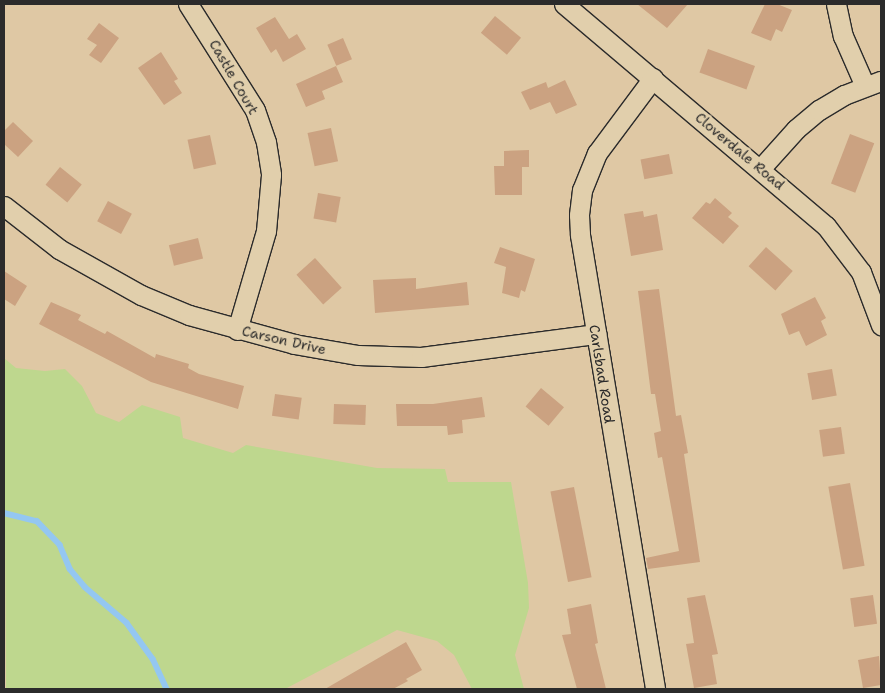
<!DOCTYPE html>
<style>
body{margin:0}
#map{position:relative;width:885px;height:693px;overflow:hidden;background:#dfc8a4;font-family:"Shantell Sans",sans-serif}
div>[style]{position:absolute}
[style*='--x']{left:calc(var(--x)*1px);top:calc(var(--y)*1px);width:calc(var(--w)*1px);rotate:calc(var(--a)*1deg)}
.green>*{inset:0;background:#bed78e}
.stream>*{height:5.5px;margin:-2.75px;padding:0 2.75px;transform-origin:2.75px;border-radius:2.75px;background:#94c7f1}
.building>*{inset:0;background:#cba281;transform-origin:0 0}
.roads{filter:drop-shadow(1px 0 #2b2b2b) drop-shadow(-1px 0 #2b2b2b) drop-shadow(0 1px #2b2b2b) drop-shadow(0 -1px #2b2b2b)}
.minor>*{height:19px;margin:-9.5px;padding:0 9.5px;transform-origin:9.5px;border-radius:9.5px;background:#e1cfac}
span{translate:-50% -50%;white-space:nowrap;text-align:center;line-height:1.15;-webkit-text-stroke:5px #e1cfac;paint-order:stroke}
.street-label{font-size:14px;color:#2b2b2b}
.frame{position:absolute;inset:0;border:5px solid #2b2b2b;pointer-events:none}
</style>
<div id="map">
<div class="green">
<i style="clip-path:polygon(4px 358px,16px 368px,45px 371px,65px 369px,82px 386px,96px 413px,119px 422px,142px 405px,180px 417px,183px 438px,233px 453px,246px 445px,377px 468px,445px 469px,448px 482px,511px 482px,528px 583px,529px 608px,515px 655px,524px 689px,472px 689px,454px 655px,437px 641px,397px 630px,285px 689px,6px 689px)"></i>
</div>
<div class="stream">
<i style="--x:4;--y:513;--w:34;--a:14"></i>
<i style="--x:37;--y:521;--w:33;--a:46"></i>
<i style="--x:60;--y:545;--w:26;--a:67"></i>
<i style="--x:70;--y:569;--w:23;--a:50"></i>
<i style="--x:85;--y:587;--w:55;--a:40.6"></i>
<i style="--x:127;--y:623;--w:44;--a:54.2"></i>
<i style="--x:153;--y:659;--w:33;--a:65"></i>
</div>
<div class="building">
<i style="clip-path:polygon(637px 4px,688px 4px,667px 28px)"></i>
<i style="clip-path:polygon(765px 4px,777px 4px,792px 10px,782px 32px,776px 29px,771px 41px,751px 33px)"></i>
<i style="left:495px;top:16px;width:34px;height:22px;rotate:40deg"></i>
<i style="clip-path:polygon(275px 17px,289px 39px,297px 34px,306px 49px,283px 62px,276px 49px,271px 53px,256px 28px)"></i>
<i style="clip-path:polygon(99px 23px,119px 38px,101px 63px,89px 55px,97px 45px,87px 39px)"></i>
<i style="left:343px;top:38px;width:23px;height:17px;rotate:67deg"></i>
<i style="left:708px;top:49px;width:50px;height:25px;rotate:20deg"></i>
<i style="clip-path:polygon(161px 52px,178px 79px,174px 81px,182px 93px,164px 105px,138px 68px)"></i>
<i style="clip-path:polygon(336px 66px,343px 82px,322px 91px,325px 99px,306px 107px,296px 84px)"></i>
<i style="clip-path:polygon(565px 80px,577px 105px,556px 114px,550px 102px,530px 110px,521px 92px,546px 82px,548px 88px)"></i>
<i style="clip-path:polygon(13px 122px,33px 141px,18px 157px,4px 144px,4px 131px)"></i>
<i style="left:331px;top:128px;width:34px;height:24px;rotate:78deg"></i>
<i style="left:850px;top:134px;width:26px;height:53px;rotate:21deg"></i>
<i style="left:210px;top:135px;width:30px;height:23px;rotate:78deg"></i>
<i style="clip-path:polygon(529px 150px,529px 167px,522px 167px,522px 195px,495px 195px,494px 166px,504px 166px,504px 151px)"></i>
<i style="left:669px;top:154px;width:20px;height:29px;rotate:79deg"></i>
<i style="left:60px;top:167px;width:28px;height:23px;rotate:39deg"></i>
<i style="left:318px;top:193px;width:23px;height:26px;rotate:10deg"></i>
<i style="clip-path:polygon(715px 198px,732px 213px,728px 217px,739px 226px,723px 244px,692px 218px,706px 202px,710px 204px)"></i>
<i style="left:108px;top:201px;width:27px;height:23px;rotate:28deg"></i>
<i style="clip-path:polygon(643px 211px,644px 217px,657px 214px,663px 250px,631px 256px,624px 214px)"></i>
<i style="left:198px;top:238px;width:21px;height:30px;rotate:76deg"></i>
<i style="clip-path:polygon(500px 247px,535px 259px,525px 292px,521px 290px,519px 298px,502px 293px,506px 267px,494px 263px)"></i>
<i style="left:766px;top:247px;width:36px;height:26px;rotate:42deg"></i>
<i style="left:315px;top:258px;width:40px;height:25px;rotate:48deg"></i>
<i style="clip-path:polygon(4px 271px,27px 286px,15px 306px,4px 299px)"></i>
<i style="clip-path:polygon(416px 278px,416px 289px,467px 282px,469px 305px,375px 313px,373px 280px)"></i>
<i style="clip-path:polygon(659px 289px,676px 416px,681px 415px,688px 453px,684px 454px,700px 562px,648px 569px,646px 558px,679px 551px,662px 457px,658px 458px,654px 433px,661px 431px,655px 394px,651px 394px,638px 291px)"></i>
<i style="clip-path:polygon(815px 297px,826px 318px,821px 321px,827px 335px,806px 346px,799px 331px,789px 335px,781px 314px)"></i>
<i style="clip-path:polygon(51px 302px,81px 315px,78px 320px,105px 334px,107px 331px,155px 358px,156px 354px,189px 364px,188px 368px,199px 374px,244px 386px,238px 409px,151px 382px,39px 324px)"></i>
<i style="left:832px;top:369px;width:27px;height:25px;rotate:80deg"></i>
<i style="left:541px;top:388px;width:30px;height:24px;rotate:40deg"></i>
<i style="left:275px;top:394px;width:27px;height:22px;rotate:8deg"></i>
<i style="clip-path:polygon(482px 397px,485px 417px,462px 420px,463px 433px,448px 435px,447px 426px,397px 426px,396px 404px,433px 404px)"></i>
<i style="left:334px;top:404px;width:32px;height:20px;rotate:2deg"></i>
<i style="left:841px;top:427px;width:27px;height:22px;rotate:82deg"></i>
<i style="left:850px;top:483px;width:84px;height:22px;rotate:80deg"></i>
<i style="left:574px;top:487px;width:92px;height:24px;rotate:79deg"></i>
<i style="clip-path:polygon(705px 595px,718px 654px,712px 655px,717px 684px,694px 688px,686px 644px,694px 643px,687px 598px)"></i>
<i style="left:873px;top:595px;width:29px;height:23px;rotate:82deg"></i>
<i style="clip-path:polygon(591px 604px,598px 643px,595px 644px,606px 689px,577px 689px,562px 635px,571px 634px,567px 609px)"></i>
<i style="clip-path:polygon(406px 642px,422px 670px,406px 679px,408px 681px,393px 689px,325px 689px)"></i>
<i style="clip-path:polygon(879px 656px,881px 685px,863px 688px,858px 660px)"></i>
</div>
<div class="roads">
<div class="minor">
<i style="--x:188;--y:4;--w:125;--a:57.7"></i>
<i style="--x:255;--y:110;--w:34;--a:71"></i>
<i style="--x:266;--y:142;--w:33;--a:81"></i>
<i style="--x:271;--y:175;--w:56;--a:95.1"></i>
<i style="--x:266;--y:231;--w:103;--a:106.3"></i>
<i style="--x:564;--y:4;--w:343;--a:40.3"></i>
<i style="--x:826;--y:226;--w:58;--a:52.7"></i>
<i style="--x:861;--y:272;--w:57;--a:69.3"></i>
<i style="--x:836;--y:4;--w:33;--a:78"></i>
<i style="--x:843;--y:36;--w:55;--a:66.3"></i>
<i style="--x:653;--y:78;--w:94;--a:126.7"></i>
<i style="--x:597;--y:153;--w:40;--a:112"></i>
<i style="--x:582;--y:190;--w:25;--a:97"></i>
<i style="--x:579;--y:215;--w:20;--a:87"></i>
<i style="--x:580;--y:235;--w:460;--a:80.6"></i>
<i style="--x:761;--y:168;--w:52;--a:-48.1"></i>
<i style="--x:796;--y:129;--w:30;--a:-40"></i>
<i style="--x:819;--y:110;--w:29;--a:-31"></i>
<i style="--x:844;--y:95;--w:40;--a:-21"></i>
<i style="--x:4;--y:206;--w:70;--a:38"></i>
<i style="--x:59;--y:249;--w:94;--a:29.3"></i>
<i style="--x:141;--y:295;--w:52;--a:22.6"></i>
<i style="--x:189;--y:315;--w:109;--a:15.4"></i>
<i style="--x:294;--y:344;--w:65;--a:9.8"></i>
<i style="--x:358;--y:355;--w:63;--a:1.8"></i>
<i style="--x:421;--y:357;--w:177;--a:-7.5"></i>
</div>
</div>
<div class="street-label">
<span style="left:234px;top:77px;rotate:60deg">Castle Court</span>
<span style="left:740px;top:151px;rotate:40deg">Cloverdale Road</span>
<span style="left:284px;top:340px;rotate:13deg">Carson Drive</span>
<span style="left:602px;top:374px;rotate:81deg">Carlsbad Road</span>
</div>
<div class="frame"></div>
</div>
